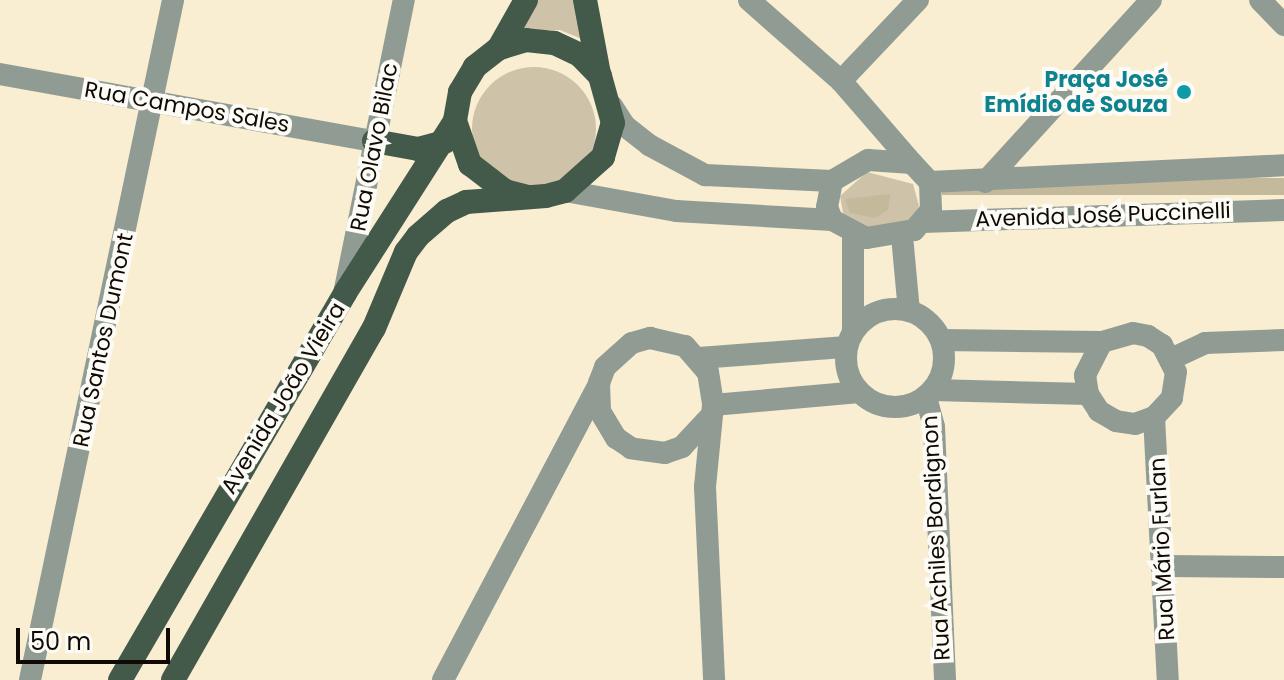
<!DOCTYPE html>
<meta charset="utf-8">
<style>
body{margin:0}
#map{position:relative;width:1284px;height:680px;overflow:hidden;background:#f9edd2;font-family:Poppins,sans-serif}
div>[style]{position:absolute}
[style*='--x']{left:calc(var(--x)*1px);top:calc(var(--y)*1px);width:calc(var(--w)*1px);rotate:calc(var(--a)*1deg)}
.green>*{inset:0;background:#cec3a9}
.round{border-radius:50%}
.forest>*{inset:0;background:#c5b99b;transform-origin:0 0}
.minor>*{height:22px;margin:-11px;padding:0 11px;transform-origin:11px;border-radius:11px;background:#909c93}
.minor>.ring{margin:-11px;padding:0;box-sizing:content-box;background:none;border:22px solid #909c93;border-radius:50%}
.major>*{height:24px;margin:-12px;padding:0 12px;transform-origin:12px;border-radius:12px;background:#435949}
.dots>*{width:22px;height:22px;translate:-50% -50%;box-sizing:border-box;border:4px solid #fdfbf6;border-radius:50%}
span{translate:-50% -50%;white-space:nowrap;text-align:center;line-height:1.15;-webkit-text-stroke:8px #fdfbf6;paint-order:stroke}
.culture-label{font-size:22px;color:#0d838f;font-weight:700}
.right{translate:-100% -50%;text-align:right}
.street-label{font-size:22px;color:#0f0b04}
.scale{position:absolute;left:16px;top:628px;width:154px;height:36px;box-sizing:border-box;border:4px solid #0f0b04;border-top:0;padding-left:10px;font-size:24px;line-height:28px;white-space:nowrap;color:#0f0b04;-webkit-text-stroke:6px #fdfbf6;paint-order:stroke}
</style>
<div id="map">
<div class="green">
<i style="clip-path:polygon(537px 0,581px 0,582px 39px,560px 30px,520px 30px)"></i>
<i class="round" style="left:472px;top:67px;width:124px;height:124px"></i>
<i style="clip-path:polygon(867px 172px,913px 184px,919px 206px,913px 223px,878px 231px,844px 218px,840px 196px)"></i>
</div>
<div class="forest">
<i style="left:1284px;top:178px;width:17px;height:342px;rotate:90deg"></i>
<i style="clip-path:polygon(890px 194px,888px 210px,875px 218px,850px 213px,845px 199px)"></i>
</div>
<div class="minor">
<i style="--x:749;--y:0;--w:123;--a:41.4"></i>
<i style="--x:841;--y:81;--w:108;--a:49.1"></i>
<i style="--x:1260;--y:0;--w:35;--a:46"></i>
<i style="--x:0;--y:74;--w:380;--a:10.2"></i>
<i style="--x:841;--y:81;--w:112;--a:-46.5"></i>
<i style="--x:612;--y:106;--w:24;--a:57"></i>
<i style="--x:625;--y:126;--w:31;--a:38"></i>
<i style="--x:649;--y:145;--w:64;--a:28.2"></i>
<i style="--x:705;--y:175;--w:127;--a:2.7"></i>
<i style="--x:868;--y:160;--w:44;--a:3.9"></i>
<i style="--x:912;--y:163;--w:26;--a:47"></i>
<i style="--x:930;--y:182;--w:28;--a:88"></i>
<i style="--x:931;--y:210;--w:26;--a:130"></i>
<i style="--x:914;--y:230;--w:49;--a:170.5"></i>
<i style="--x:866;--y:238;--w:38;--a:-152"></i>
<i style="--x:832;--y:220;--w:14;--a:-111"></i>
<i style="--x:827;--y:207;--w:26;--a:-79"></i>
<i style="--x:832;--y:181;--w:42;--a:-30.3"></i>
<i style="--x:930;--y:182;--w:354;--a:-2.7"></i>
<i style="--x:985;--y:182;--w:246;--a:-47.6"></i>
<i style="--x:565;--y:191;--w:113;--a:10.2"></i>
<i style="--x:676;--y:211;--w:156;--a:3.3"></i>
<i style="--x:923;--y:222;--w:361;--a:-1.9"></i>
<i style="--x:853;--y:234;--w:98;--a:90"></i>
<i style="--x:902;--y:236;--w:75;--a:84.7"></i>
<i style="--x:345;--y:289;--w:295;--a:-78.5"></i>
<i class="ring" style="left:846px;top:309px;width:76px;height:76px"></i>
<i style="--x:941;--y:340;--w:161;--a:0.7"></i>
<i style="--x:1102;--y:342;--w:32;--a:-16"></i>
<i style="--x:1133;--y:333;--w:15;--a:11"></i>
<i style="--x:1148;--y:336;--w:17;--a:33"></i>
<i style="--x:1162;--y:345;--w:30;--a:63"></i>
<i style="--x:1176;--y:372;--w:26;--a:99"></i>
<i style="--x:1172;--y:398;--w:26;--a:133"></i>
<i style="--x:1154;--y:417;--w:20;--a:160"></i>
<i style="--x:1135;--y:424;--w:19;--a:-171"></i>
<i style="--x:1116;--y:421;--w:20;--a:-150"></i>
<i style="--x:1099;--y:411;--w:20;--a:-123"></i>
<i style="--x:1088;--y:394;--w:19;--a:-99"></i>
<i style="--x:1085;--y:375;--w:37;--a:-63"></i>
<i style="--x:699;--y:358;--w:148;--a:-4.3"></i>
<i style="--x:1171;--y:359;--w:38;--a:-25"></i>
<i style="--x:1205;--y:343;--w:79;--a:-2.2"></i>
<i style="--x:933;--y:390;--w:155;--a:1.5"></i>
<i style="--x:926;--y:397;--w:31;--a:75"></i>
<i style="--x:934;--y:427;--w:253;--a:87.5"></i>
<i style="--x:713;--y:405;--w:147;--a:-5.1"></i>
<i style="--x:1154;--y:417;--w:263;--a:87"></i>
<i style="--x:708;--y:419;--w:38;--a:133"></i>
<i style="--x:682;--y:447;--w:18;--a:161"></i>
<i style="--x:665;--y:453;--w:34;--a:-172"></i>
<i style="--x:631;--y:448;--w:18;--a:-146"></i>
<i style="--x:616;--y:438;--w:31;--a:-121"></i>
<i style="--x:600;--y:411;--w:28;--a:-92"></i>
<i style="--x:599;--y:383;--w:17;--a:-69"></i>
<i style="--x:605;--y:367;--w:36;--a:-42"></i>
<i style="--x:632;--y:343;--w:19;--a:-16"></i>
<i style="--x:650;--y:338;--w:36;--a:13"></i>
<i style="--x:685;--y:346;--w:35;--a:49"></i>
<i style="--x:708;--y:372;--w:33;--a:81"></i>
<i style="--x:713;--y:405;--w:82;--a:95.6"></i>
<i style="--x:705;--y:487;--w:193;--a:87.3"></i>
<i style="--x:1165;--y:566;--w:119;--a:0.5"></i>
<i style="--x:30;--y:680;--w:695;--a:-78.12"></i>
<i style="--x:443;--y:680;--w:335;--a:-62.2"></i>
</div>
<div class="major">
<i style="--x:585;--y:0;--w:75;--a:79.3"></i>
<i style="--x:499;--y:48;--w:55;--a:-60.6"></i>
<i style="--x:374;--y:141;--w:45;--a:10.3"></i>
<i style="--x:418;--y:149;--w:28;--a:-15"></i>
<i style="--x:120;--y:680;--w:448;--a:-59.8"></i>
<i style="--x:345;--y:293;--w:204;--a:-57.4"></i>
<i style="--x:173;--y:680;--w:405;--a:-60.3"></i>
<i style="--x:374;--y:328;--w:82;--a:-67.2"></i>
<i style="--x:406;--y:252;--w:20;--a:-53"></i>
<i style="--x:418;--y:236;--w:38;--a:-41"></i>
<i style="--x:447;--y:211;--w:21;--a:-25"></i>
<i style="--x:466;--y:202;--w:80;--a:-4.3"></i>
<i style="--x:546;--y:196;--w:20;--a:-15"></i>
<i style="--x:565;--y:191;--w:51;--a:-41.8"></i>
<i style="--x:603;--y:157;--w:35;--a:-74"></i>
<i style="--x:613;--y:123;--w:49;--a:-105.5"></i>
<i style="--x:600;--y:76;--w:29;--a:-134"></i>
<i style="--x:580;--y:55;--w:29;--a:-155"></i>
<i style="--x:554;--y:43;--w:28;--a:-174"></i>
<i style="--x:526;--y:40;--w:28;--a:163"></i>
<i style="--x:499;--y:48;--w:31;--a:142"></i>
<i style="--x:475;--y:67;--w:29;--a:121"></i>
<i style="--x:460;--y:92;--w:29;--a:100"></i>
<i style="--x:455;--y:121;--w:46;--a:70.8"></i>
<i style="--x:470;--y:164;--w:44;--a:37.6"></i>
<i style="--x:505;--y:191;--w:23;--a:15"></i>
</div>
<div class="dots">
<i style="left:1184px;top:92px;background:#0f9aa8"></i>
</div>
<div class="culture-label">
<span class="right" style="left:1168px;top:92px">Praça José<br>Emídio de Souza</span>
</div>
<div class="street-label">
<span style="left:187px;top:107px;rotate:10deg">Rua Campos Sales</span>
<span style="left:374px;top:147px;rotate:-79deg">Rua Olavo Bilac</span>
<span style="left:1103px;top:215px;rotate:-2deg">Avenida José Puccinelli</span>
<span style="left:103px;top:340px;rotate:-78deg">Rua Santos Dumont</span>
<span style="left:283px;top:398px;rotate:-59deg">Avenida João Vieira</span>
<span style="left:936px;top:538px;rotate:-93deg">Rua Achiles Bordignon</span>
<span style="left:1162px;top:549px;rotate:-93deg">Rua Mário Furlan</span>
</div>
<div class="scale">50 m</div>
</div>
